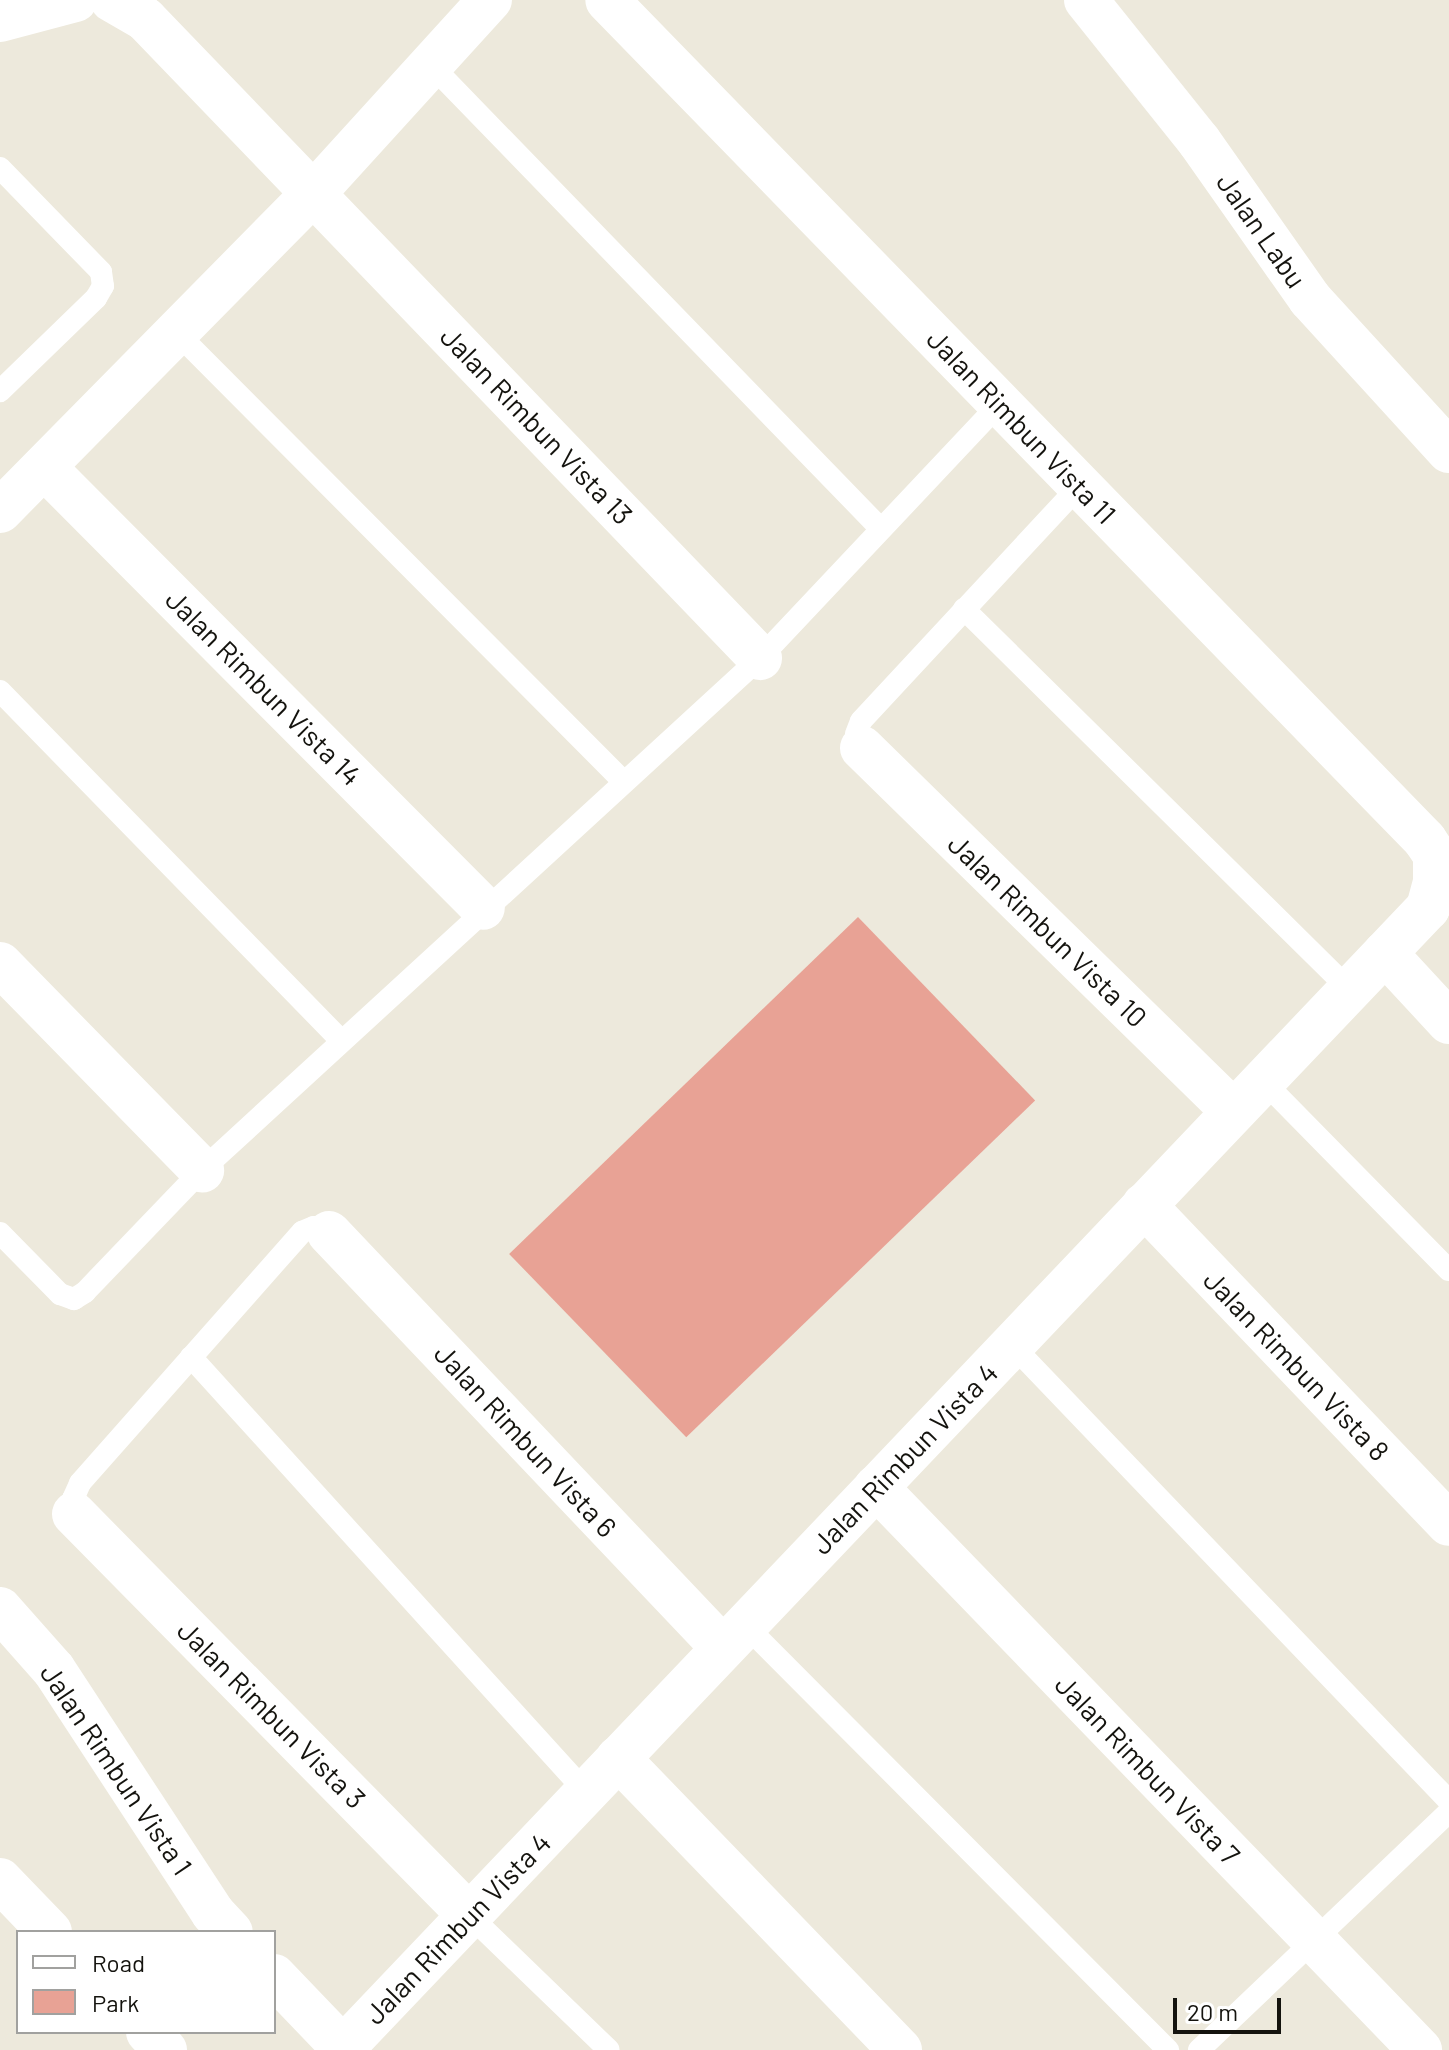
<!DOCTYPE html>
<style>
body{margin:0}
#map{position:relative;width:1449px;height:2050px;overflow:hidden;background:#ede9dc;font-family:Barlow,sans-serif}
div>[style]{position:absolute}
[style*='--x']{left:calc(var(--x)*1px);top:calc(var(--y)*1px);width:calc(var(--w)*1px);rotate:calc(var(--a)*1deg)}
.green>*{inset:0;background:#e8a295;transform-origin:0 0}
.service>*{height:22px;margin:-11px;padding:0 11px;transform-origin:11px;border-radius:11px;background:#fff}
.minor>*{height:44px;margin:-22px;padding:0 22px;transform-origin:22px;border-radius:22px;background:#fff}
.tertiary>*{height:44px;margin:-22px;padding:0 22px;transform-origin:22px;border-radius:22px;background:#fff}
.primary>*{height:44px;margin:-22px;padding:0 22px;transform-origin:22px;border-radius:22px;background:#fff}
span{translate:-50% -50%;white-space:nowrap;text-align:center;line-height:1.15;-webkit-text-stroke:6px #fff;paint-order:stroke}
.street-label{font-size:28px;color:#14130e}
.legend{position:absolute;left:16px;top:1930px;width:260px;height:104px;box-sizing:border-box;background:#fff;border:2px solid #a1a19f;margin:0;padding:10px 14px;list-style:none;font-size:24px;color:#14130e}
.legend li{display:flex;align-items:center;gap:16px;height:40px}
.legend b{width:40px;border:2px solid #a1a19f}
.scale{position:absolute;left:1173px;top:1998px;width:108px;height:36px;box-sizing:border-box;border:4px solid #14130e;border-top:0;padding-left:10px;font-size:24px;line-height:28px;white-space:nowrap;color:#14130e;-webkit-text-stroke:6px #fff;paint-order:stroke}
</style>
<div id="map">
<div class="green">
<i style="left:858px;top:917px;width:255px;height:485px;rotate:46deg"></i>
</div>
<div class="service">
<i style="--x:431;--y:65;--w:646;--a:45.88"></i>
<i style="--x:0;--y:168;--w:145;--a:45.8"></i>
<i style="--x:101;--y:272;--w:14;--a:82"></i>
<i style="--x:103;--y:286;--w:14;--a:120"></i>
<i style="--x:96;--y:298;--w:134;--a:135.9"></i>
<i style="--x:177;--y:333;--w:632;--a:45.13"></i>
<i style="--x:964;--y:609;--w:542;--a:44.63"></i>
<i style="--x:0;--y:691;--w:488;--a:45.7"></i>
<i style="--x:862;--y:748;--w:15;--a:-113"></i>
<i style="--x:856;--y:734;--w:14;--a:-69"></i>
<i style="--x:861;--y:721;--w:322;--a:-47.1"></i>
<i style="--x:1263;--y:1081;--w:265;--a:45.5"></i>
<i style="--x:0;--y:1233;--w:86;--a:45.5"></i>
<i style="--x:60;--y:1294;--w:15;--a:20"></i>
<i style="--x:74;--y:1299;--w:13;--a:-32"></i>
<i style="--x:85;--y:1292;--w:169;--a:-46.2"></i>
<i style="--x:202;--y:1170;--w:757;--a:-42.54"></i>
<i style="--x:760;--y:658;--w:350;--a:-46.7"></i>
<i style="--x:1012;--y:1345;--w:632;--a:46.22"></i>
<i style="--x:191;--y:1357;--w:588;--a:47.76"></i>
<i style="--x:74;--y:1514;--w:15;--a:-94"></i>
<i style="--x:73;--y:1499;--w:17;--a:-66"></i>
<i style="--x:80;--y:1483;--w:335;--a:-48.5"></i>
<i style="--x:302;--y:1232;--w:13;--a:-23"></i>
<i style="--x:314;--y:1227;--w:16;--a:22"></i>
<i style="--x:745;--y:1625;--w:600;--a:45.14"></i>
<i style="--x:469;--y:1915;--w:194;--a:44"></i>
<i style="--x:1199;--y:2050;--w:345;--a:-43.6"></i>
</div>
<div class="minor">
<i style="--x:112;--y:0;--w:38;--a:30"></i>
<i style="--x:145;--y:19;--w:887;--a:46.1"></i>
<i style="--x:0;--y:20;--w:78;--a:-14.9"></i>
<i style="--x:44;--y:467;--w:622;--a:45.13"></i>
<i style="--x:0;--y:511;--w:448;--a:-45.4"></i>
<i style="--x:315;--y:192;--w:260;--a:-47.7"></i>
<i style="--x:862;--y:748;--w:520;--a:44.38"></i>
<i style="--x:1385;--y:953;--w:94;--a:47.2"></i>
<i style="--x:0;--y:964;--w:289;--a:45.6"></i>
<i style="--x:1144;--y:1205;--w:441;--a:46.3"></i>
<i style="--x:329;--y:1233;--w:572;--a:46.49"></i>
<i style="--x:876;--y:1487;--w:783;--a:45.98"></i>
<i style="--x:74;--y:1514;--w:563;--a:45.43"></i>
<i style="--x:0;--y:1609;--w:81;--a:48.5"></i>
<i style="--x:54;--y:1670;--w:290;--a:56.8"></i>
<i style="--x:213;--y:1913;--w:26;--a:47"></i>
<i style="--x:618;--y:1758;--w:406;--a:46"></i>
<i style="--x:274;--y:1976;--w:103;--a:46.2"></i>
<i style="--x:343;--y:2048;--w:1574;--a:-46.42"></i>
<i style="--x:1428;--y:908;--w:28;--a:-75"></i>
<i style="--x:1435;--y:881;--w:26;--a:-90"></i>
<i style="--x:1435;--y:855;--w:18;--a:-124"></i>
<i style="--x:1425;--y:840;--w:1172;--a:-134.24"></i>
</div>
<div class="tertiary">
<i style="--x:0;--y:1880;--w:72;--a:46.1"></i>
<i style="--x:148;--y:2032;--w:25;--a:47"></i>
</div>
<div class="primary">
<i style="--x:1086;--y:0;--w:181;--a:51.3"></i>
<i style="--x:1199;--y:141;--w:193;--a:54.9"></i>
<i style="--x:1310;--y:299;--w:206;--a:47.6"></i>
</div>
<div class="street-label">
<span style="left:1262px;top:230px;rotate:55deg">Jalan Labu</span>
<span style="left:537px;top:425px;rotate:46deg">Jalan Rimbun Vista 13</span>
<span style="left:1022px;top:426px;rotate:46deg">Jalan Rimbun Vista 11</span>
<span style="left:264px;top:687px;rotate:45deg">Jalan Rimbun Vista 14</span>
<span style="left:1048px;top:930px;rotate:44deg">Jalan Rimbun Vista 10</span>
<span style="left:1297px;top:1365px;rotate:46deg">Jalan Rimbun Vista 8</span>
<span style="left:526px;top:1440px;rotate:47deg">Jalan Rimbun Vista 6</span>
<span style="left:904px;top:1458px;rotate:-46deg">Jalan Rimbun Vista 4</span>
<span style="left:272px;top:1714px;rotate:45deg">Jalan Rimbun Vista 3</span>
<span style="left:117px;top:1769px;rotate:56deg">Jalan Rimbun Vista 1</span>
<span style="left:1148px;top:1769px;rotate:46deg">Jalan Rimbun Vista 7</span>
<span style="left:457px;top:1928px;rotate:-46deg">Jalan Rimbun Vista 4</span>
</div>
<ul class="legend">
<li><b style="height:10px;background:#fff"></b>Road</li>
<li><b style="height:22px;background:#e8a295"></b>Park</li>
</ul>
<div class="scale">20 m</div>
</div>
